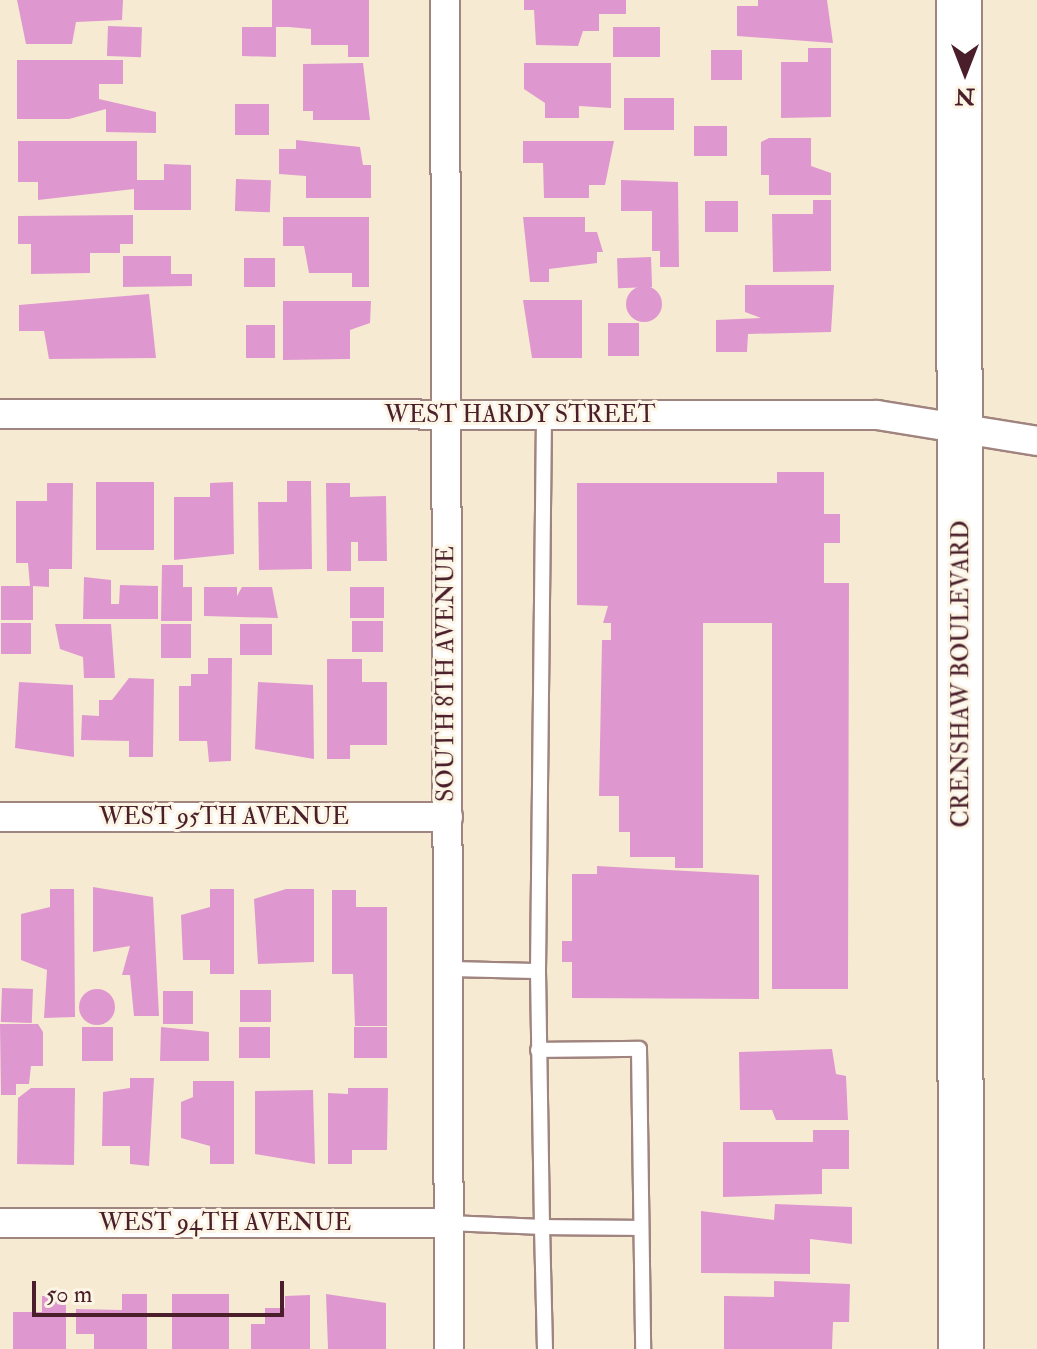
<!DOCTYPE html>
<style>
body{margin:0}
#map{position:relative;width:1037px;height:1349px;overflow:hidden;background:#f7ead3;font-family:"IM FELL Double Pica",serif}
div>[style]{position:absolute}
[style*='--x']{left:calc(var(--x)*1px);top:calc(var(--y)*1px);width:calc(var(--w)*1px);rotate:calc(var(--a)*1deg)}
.building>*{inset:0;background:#df98cf;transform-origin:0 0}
.round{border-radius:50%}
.roads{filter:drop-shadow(2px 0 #a0847f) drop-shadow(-2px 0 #a0847f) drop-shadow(0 2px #a0847f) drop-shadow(0 -2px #a0847f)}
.service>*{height:14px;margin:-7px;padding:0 7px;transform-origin:7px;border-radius:7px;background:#fff}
.minor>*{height:28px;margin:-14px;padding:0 14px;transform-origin:14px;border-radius:14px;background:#fff}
.primary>*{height:44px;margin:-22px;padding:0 22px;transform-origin:22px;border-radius:22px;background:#fff}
span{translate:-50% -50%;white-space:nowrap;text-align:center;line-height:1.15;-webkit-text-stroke:6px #fcf5e5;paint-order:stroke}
.street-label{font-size:24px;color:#4a1f2b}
.north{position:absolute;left:925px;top:32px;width:80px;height:80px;-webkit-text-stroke:6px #fcf5e5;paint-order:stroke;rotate:180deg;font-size:22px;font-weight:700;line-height:32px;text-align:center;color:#4a1f2b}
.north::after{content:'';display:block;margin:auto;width:28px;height:36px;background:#4a1f2b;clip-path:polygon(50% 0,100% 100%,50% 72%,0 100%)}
.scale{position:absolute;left:32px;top:1281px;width:252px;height:36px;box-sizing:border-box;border:4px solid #4a1f2b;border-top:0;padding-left:10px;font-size:24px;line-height:28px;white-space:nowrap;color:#4a1f2b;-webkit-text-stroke:6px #fcf5e5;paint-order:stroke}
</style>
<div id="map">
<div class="building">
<i style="clip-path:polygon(17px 0,123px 0,122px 20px,76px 22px,72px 44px,26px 44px)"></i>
<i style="clip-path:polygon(272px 0,369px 0,369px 57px,348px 57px,348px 45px,311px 45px,311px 29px,289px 27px,276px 27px,276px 57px,242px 56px,242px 27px,272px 27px)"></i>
<i style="clip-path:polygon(524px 0,626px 0,626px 14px,599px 14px,599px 31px,583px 31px,578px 46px,536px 45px,534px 10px,524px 10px)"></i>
<i style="clip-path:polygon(758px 0,827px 0,833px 43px,737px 36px,737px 6px,758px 6px)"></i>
<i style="left:108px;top:26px;width:34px;height:30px;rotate:2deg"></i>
<i style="left:613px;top:27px;width:47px;height:30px"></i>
<i style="clip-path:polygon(808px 48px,831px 48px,831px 117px,781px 118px,781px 62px,808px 62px)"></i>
<i style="left:711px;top:50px;width:31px;height:30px"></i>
<i style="clip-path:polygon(17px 60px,123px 60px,123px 84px,99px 84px,99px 99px,156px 112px,156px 133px,106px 132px,106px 109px,69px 119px,17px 119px)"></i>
<i style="clip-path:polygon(363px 63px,370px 120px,313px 120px,313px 111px,303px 111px,303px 64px)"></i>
<i style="clip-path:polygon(524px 63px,611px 63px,611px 108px,579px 106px,579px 118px,545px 118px,545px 103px,524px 89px)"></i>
<i style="left:624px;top:98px;width:50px;height:32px"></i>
<i style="left:235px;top:104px;width:34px;height:31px"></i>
<i style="left:694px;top:126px;width:33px;height:30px"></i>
<i style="clip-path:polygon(769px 138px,811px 138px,811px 166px,831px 173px,831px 195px,769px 195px,769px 175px,761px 175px,761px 142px)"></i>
<i style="clip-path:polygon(296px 140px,360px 147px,363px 165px,371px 165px,371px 198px,306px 198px,306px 176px,279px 174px,279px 149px,296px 149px)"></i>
<i style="clip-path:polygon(18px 141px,137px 141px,137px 180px,164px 180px,164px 164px,191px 165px,191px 210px,134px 210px,134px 189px,38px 200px,38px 182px,18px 182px)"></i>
<i style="clip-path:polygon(523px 141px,614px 141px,605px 185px,589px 185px,589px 198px,544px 198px,543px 163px,523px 163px)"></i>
<i style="left:236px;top:179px;width:35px;height:32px;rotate:2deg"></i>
<i style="clip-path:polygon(621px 180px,678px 182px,679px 267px,660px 267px,660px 251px,652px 251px,652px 211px,621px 211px)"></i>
<i style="clip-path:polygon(813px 200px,831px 200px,831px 271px,773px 272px,772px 214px,813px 214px)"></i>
<i style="left:705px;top:201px;width:33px;height:31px"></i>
<i style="clip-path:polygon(133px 215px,133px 244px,120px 244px,120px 253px,90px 253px,90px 273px,31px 274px,31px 244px,18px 244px,18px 216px)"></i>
<i style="clip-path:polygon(283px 217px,369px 217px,369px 287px,352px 287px,352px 273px,309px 273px,304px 246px,283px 246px)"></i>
<i style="clip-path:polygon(523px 217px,585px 217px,585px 232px,597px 232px,603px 252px,597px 252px,597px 263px,549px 269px,549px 282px,530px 282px)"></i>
<i style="clip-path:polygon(123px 256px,171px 256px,171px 274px,192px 274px,192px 286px,123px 287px)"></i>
<i style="left:651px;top:257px;width:30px;height:34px;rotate:88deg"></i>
<i style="left:244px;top:258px;width:31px;height:29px"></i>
<i style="clip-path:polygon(745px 285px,834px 285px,831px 332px,748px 334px,747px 352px,716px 352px,716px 320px,761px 318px,745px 312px)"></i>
<i class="round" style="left:626px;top:286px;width:36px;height:36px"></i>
<i style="clip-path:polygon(149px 294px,156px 358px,49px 359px,44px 331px,19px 331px,19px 305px)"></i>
<i style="clip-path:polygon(523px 300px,582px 300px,582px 358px,532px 358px)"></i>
<i style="clip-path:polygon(283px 301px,371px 301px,370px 323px,350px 330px,350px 359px,283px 360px)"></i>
<i style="left:608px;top:323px;width:31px;height:33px"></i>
<i style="left:246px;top:325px;width:29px;height:33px"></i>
<i style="clip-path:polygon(777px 472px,824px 472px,824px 514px,840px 514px,840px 543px,824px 543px,824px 583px,849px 583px,848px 989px,772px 989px,772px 623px,703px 623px,703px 868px,675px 868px,675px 857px,630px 857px,630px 832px,619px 832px,619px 796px,599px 796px,602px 640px,611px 640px,611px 623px,603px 623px,608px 606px,577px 605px,577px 483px,777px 483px)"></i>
<i style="clip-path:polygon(287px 481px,311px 481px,312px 569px,259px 570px,258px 502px,287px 502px)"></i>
<i style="left:154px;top:482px;width:68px;height:58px;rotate:90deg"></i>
<i style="clip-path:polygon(233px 482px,234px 554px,174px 560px,174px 497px,210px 497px,210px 483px)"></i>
<i style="clip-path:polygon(47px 483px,73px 483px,72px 569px,49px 569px,49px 587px,33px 586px,33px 620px,1px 620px,1px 586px,30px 586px,28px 563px,16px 563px,16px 501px,47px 501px)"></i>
<i style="clip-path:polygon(326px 483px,350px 483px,350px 497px,386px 496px,387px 561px,358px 561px,358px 542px,351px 542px,351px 571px,327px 571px)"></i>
<i style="clip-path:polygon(162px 565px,183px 565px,183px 587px,192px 587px,192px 621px,161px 621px)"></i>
<i style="clip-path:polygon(84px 577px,111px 580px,111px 604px,119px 604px,120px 585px,158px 586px,158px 619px,83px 619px)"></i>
<i style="clip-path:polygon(204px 587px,237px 587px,237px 596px,242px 587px,272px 587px,278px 618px,204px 616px)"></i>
<i style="left:350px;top:587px;width:34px;height:31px"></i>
<i style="left:352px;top:621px;width:31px;height:31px"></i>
<i style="left:1px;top:623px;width:30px;height:31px"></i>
<i style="clip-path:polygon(55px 624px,111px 624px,115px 678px,84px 678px,83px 657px,60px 649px)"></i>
<i style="left:161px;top:624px;width:30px;height:34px"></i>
<i style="left:240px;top:624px;width:32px;height:31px"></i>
<i style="clip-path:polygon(208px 658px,232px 658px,231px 761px,209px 762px,207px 741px,179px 741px,179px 686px,191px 686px,191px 674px,208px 674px)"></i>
<i style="clip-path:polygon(327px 659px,362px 659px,362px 682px,387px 682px,387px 745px,350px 745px,350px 759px,327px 759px)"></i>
<i style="clip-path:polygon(129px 678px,154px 679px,153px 757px,129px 757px,129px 741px,81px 740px,82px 715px,99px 716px,99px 700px,112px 700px)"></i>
<i style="clip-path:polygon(19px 682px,73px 685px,74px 757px,15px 748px)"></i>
<i style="clip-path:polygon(258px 682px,313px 685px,314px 759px,255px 749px)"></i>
<i style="clip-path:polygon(597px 866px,759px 875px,759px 999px,572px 998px,572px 962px,562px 962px,562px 941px,572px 941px,572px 874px,597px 874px)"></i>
<i style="clip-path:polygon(93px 887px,153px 897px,159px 1016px,134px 1016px,130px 975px,122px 975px,130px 946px,93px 952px)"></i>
<i style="clip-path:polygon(50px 889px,74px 889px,75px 1017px,44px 1018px,47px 970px,21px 960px,21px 914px,50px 907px)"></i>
<i style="clip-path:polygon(210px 889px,234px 889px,234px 974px,210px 974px,210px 960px,183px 960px,181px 915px,210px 907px)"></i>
<i style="clip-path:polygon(286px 889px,314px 889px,314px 962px,258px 964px,254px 899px)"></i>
<i style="clip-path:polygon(332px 890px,356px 890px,356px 907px,387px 907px,387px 1026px,355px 1026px,353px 974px,332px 974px)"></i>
<i style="left:2px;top:988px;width:31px;height:34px;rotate:2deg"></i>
<i class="round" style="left:79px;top:989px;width:36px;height:36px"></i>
<i style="left:240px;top:990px;width:31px;height:32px"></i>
<i style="left:163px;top:991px;width:30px;height:33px"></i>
<i style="clip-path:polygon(0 1024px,38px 1024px,43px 1032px,43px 1066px,31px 1066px,29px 1084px,16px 1084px,16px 1095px,1px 1095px)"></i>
<i style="left:82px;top:1027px;width:31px;height:34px"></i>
<i style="clip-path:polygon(161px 1027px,209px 1032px,209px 1061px,160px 1061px)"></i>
<i style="left:239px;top:1027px;width:31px;height:31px"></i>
<i style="left:354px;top:1027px;width:33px;height:31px"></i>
<i style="clip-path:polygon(832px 1049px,836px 1074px,846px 1076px,848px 1120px,776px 1120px,772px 1110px,740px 1110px,739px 1052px)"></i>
<i style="clip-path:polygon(130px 1078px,154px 1078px,149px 1166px,130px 1164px,130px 1146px,102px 1146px,103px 1092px,130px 1088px)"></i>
<i style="clip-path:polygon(193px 1081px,234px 1081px,234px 1164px,210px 1164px,210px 1146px,181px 1138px,181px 1102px,193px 1097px)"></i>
<i style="clip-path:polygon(31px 1088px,75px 1088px,74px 1165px,17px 1164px,18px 1098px)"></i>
<i style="clip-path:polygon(348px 1088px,388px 1088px,387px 1150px,352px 1150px,352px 1164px,328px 1164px,328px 1093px,348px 1094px)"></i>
<i style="clip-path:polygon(313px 1090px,315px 1164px,255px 1154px,255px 1091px)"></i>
<i style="clip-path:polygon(813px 1130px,849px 1130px,849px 1169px,822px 1169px,822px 1194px,723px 1197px,723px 1142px,813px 1142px)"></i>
<i style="clip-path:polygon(775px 1204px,852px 1207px,852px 1244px,810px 1239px,810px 1274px,701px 1273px,701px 1211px,774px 1220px)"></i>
<i style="clip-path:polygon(774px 1281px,850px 1284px,849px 1322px,833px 1322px,832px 1349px,724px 1349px,724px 1296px,774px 1297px)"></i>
<i style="clip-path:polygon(122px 1294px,147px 1294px,147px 1349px,94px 1349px,94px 1334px,76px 1334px,76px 1309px,122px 1310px)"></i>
<i style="left:172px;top:1294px;width:57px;height:55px"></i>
<i style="clip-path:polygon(326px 1294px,386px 1303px,386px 1349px,328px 1349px)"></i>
<i style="clip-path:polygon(66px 1295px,66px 1349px,13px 1349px,13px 1312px,42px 1312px,42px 1296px)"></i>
<i style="clip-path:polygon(310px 1295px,310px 1349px,251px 1349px,251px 1324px,265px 1324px,265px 1308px,285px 1308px,285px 1296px)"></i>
</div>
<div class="roads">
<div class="service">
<i style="--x:448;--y:969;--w:90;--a:1.3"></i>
<i style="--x:538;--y:971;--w:256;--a:89.1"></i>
<i style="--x:542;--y:1227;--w:93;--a:-177.5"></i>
<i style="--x:538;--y:971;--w:555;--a:-89.38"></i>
<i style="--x:538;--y:1050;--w:101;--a:-0.6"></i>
<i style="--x:639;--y:1049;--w:300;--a:89.2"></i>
<i style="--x:545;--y:1349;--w:122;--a:-91.4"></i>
<i style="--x:542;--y:1227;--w:99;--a:0.6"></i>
</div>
<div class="minor">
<i style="--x:445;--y:0;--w:1349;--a:89.83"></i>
<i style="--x:0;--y:414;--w:877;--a:0.07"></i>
<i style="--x:877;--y:415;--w:162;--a:9.2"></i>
<i style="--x:0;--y:817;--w:448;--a:0"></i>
<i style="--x:0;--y:1223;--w:449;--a:0"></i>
</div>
<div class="primary">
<i style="--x:959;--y:0;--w:1349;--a:89.92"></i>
</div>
</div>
<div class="street-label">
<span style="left:520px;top:415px">WEST HARDY STREET</span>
<span style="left:446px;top:674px;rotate:-90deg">SOUTH 8TH AVENUE</span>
<span style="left:961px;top:674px;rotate:-90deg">CRENSHAW BOULEVARD</span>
<span style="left:224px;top:817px">WEST 95TH AVENUE</span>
<span style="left:225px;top:1223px">WEST 94TH AVENUE</span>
</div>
<div class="north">N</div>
<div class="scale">50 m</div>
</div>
